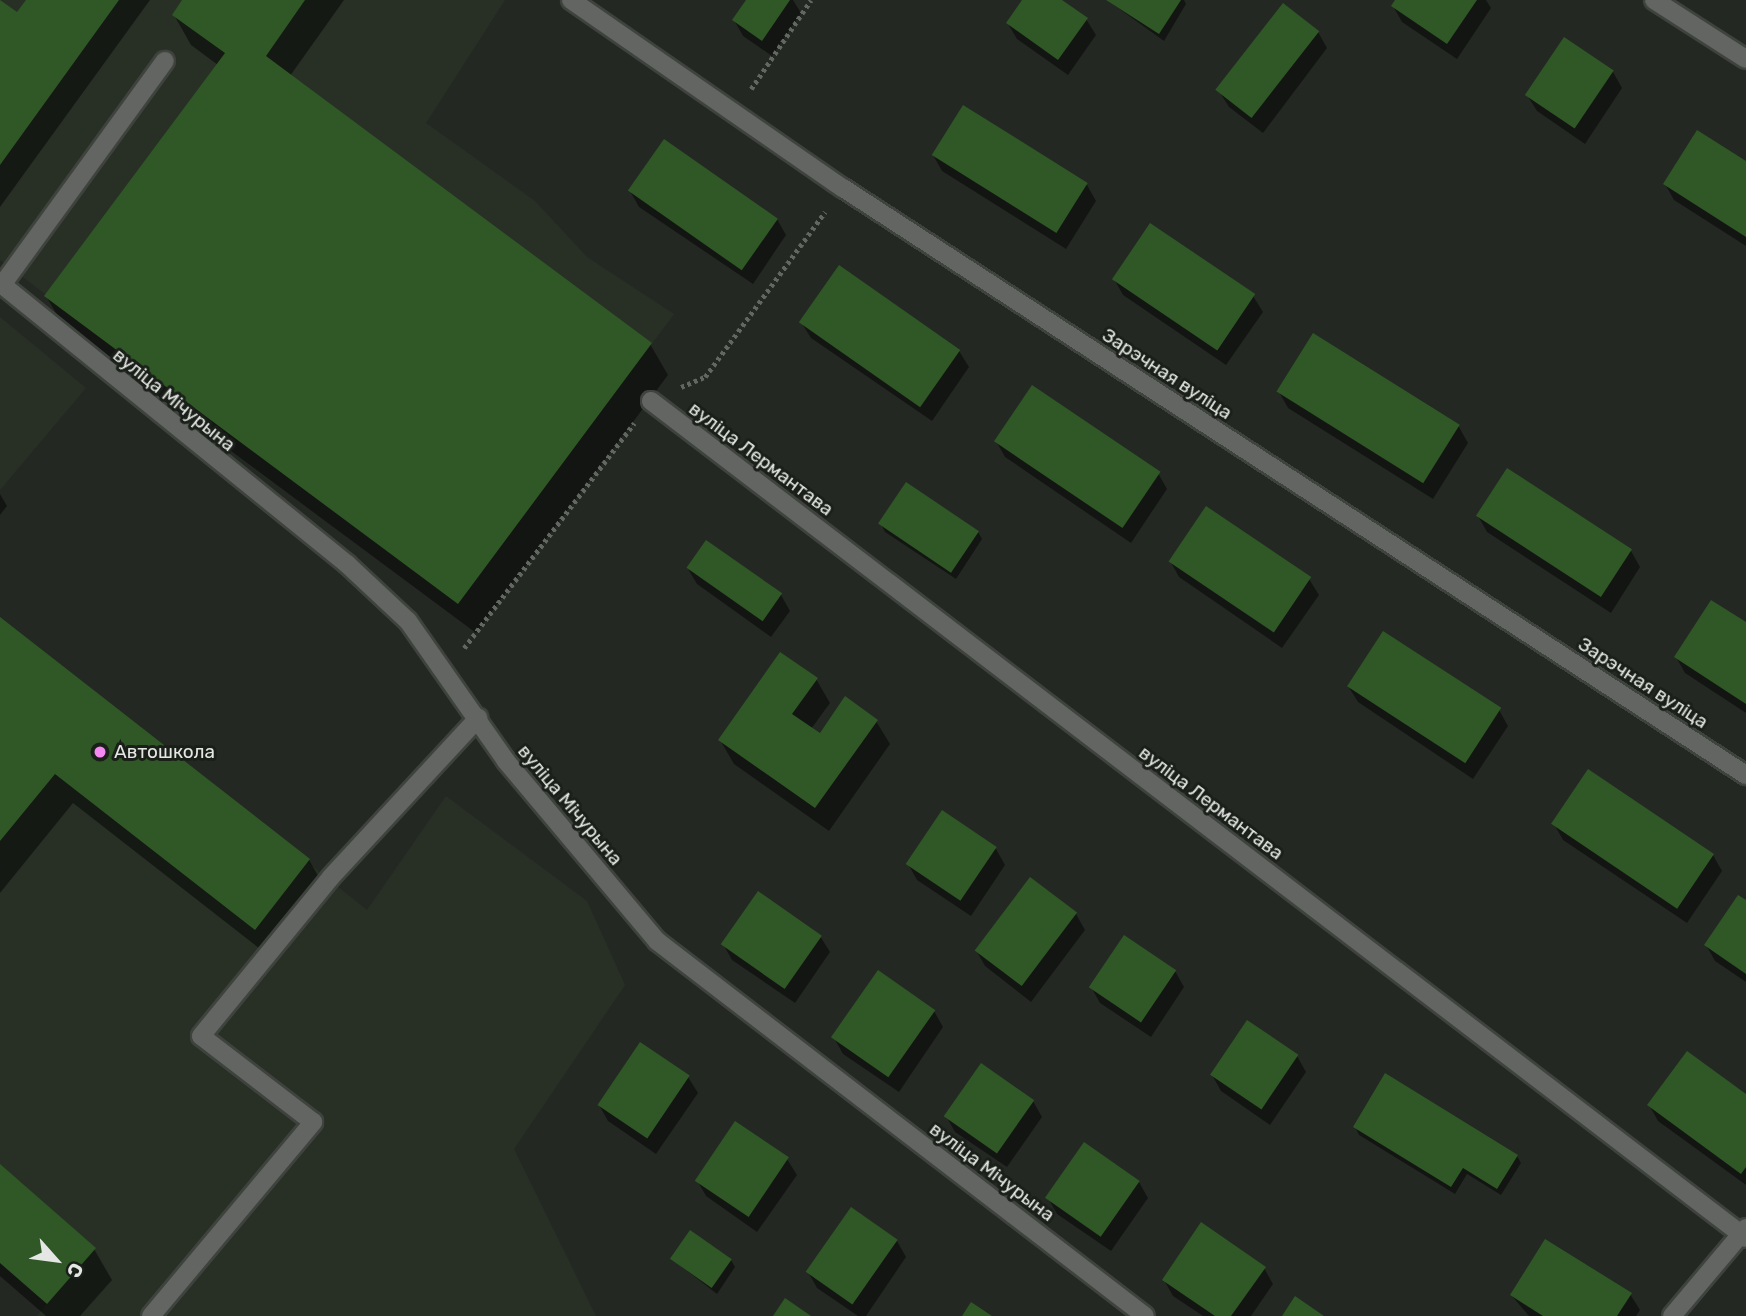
<!DOCTYPE html>
<meta charset="utf-8">
<style>
body{margin:0}
#map{position:relative;width:1746px;height:1316px;overflow:hidden;background:#242823;font-family:Rubik,sans-serif}
div>[style]{position:absolute}
[style*='--x']{left:calc(var(--x)*1px);top:calc(var(--y)*1px);width:calc(var(--w)*1px);rotate:calc(var(--a)*1deg)}
.built>*{inset:0;background:#283026}
.shadow>*{inset:0;background:#0007}
.building>*{inset:0;background:#2f5826;transform-origin:0 0}
.path>*{height:4.5px;margin-top:-2.25px;transform-origin:0;background:repeating-linear-gradient(90deg,#636762 0 3.5px,transparent 0 7px)}
.roads{filter:drop-shadow(2px 0 #3f433e) drop-shadow(-2px 0 #3f433e) drop-shadow(0 2px #3f433e) drop-shadow(0 -2px #3f433e)}
.minor>*{height:18px;margin:-9px;padding:0 9px;transform-origin:9px;border-radius:9px;background:#636562}
.dots>*{width:19px;height:19px;translate:-50% -50%;box-sizing:border-box;border:4px solid #1a1f19;border-radius:50%}
span{translate:-50% -50%;white-space:nowrap;text-align:center;line-height:1.15;-webkit-text-stroke:6px #1a1f19;paint-order:stroke}
.street-label{font-size:19px;color:#e4e7e3}
.poi-label{font-size:19px;color:#e4e7e3}
.left{translate:0 -50%;text-align:left}
.north{position:absolute;left:21px;top:1225px;width:70px;height:70px;-webkit-text-stroke:5px #1a1f19;paint-order:stroke;rotate:118deg;font-size:19px;font-weight:700;line-height:28px;text-align:center;color:#e4e7e3}
.north::after{content:'';display:block;margin:auto;width:24px;height:32px;background:#e4e7e3;clip-path:polygon(50% 0,100% 100%,50% 72%,0 100%)}
</style>
<div id="map">
<div class="built">
<i style="clip-path:polygon(0 0,505px 0,426px 123px,535px 201px,587px 257px,674px 314px,458px 604px,0 260px)"></i>
<i style="clip-path:polygon(0 317px,86px 388px,0 490px)"></i>
<i style="clip-path:polygon(0 617px,367px 910px,446px 796px,587px 901px,625px 985px,514px 1149px,596px 1316px,37px 1316px,47px 1303px,0 1263px)"></i>
</div>
<div class="shadow">
<i style="clip-path:polygon(28px 0,150px 0,0 207px,0 2px,17px 15px)"></i>
<i style="clip-path:polygon(184px 0,344px 0,290px 76px,650px 344px,668px 375px,476px 633px,64px 327px,46px 296px,218px 65px,191px 45px,174px 15px)"></i>
<i style="clip-path:polygon(748px 0,793px 0,801px 13px,772px 56px,743px 36px,734px 20px)"></i>
<i style="clip-path:polygon(1024px 0,1059px 0,1086px 19px,1096px 35px,1068px 75px,1017px 39px,1008px 24px)"></i>
<i style="clip-path:polygon(1107px 0,1184px 0,1186px 4px,1164px 41px)"></i>
<i style="clip-path:polygon(1397px 0,1486px 0,1491px 8px,1457px 59px,1402px 22px,1393px 6px)"></i>
<i style="clip-path:polygon(1318px 32px,1327px 48px,1263px 133px,1229px 107px,1219px 91px)"></i>
<i style="clip-path:polygon(1613px 72px,1622px 88px,1585px 144px,1537px 111px,1527px 95px)"></i>
<i style="clip-path:polygon(933px 155px,1087px 185px,1096px 201px,1066px 249px,942px 171px)"></i>
<i style="clip-path:polygon(1746px 163px,1746px 246px,1674px 200px,1665px 184px)"></i>
<i style="clip-path:polygon(630px 191px,777px 219px,786px 235px,753px 284px,639px 207px)"></i>
<i style="clip-path:polygon(1114px 279px,1253px 296px,1263px 312px,1226px 365px,1123px 295px)"></i>
<i style="clip-path:polygon(801px 322px,959px 351px,969px 367px,932px 421px,811px 338px)"></i>
<i style="clip-path:polygon(1314px 336px,1459px 427px,1468px 443px,1433px 499px,1288px 408px,1279px 392px)"></i>
<i style="clip-path:polygon(996px 441px,1158px 473px,1167px 489px,1131px 543px,1005px 457px)"></i>
<i style="clip-path:polygon(0 494px,7px 506px,0 515px)"></i>
<i style="clip-path:polygon(1478px 516px,1631px 551px,1640px 567px,1611px 613px,1487px 532px)"></i>
<i style="clip-path:polygon(881px 524px,978px 532px,982px 539px,956px 579px,885px 532px)"></i>
<i style="clip-path:polygon(1170px 561px,1309px 579px,1319px 595px,1282px 648px,1179px 577px)"></i>
<i style="clip-path:polygon(688px 569px,781px 595px,790px 611px,771px 637px,697px 584px)"></i>
<i style="clip-path:polygon(0 619px,309px 860px,327px 891px,273px 959px,73px 803px,0 893px)"></i>
<i style="clip-path:polygon(1746px 624px,1746px 713px,1685px 673px,1676px 657px)"></i>
<i style="clip-path:polygon(816px 679px,830px 703px,811px 729px,820px 736px,876px 721px,890px 744px,829px 831px,734px 764px,720px 740px)"></i>
<i style="clip-path:polygon(1348px 686px,1499px 710px,1508px 726px,1473px 779px,1358px 702px)"></i>
<i style="clip-path:polygon(942px 813px,996px 849px,1005px 865px,971px 916px,917px 880px,908px 864px)"></i>
<i style="clip-path:polygon(1554px 824px,1713px 855px,1722px 871px,1687px 923px,1563px 840px)"></i>
<i style="clip-path:polygon(1746px 903px,1746px 982px,1715px 961px,1706px 945px)"></i>
<i style="clip-path:polygon(1076px 914px,1085px 930px,1031px 1002px,985px 966px,976px 950px)"></i>
<i style="clip-path:polygon(820px 936px,830px 952px,795px 1003px,732px 960px,723px 944px)"></i>
<i style="clip-path:polygon(1175px 971px,1184px 987px,1151px 1037px,1100px 1003px,1091px 987px)"></i>
<i style="clip-path:polygon(934px 1011px,943px 1027px,899px 1092px,843px 1054px,834px 1038px)"></i>
<i style="clip-path:polygon(1297px 1056px,1306px 1072px,1270px 1125px,1221px 1091px,1212px 1075px)"></i>
<i style="clip-path:polygon(688px 1077px,698px 1093px,656px 1154px,608px 1121px,599px 1105px)"></i>
<i style="clip-path:polygon(1746px 1097px,1746px 1185px,1658px 1121px,1649px 1105px)"></i>
<i style="clip-path:polygon(1033px 1101px,1042px 1117px,1007px 1167px,955px 1132px,946px 1116px)"></i>
<i style="clip-path:polygon(1355px 1127px,1517px 1156px,1521px 1163px,1501px 1195px,1467px 1174px,1455px 1194px,1359px 1135px)"></i>
<i style="clip-path:polygon(787px 1159px,797px 1175px,757px 1232px,706px 1196px,697px 1180px)"></i>
<i style="clip-path:polygon(0 1167px,94px 1249px,112px 1280px,80px 1316px,46px 1316px,0 1276px)"></i>
<i style="clip-path:polygon(1139px 1182px,1148px 1198px,1111px 1251px,1057px 1214px,1048px 1198px)"></i>
<i style="clip-path:polygon(897px 1241px,906px 1257px,866px 1316px,858px 1316px,817px 1288px,808px 1272px)"></i>
<i style="clip-path:polygon(672px 1259px,731px 1260px,735px 1267px,717px 1294px)"></i>
<i style="clip-path:polygon(1264px 1268px,1273px 1284px,1251px 1316px,1203px 1316px,1173px 1296px,1164px 1280px)"></i>
<i style="clip-path:polygon(1630px 1294px,1640px 1310px,1636px 1316px,1529px 1316px,1512px 1296px)"></i>
</div>
<div class="building">
<i style="clip-path:polygon(0 0,17px 12px,26px 0,119px 0,0 165px)"></i>
<i style="clip-path:polygon(182px 0,305px 0,266px 56px,652px 343px,458px 604px,44px 296px,225px 53px,172px 15px)"></i>
<i style="clip-path:polygon(746px 0,790px 0,762px 41px,732px 20px)"></i>
<i style="clip-path:polygon(1022px 0,1062px 0,1088px 18px,1058px 60px,1006px 23px)"></i>
<i style="clip-path:polygon(1106px 0,1181px 0,1159px 34px)"></i>
<i style="clip-path:polygon(1395px 0,1477px 0,1447px 44px,1391px 6px)"></i>
<i style="left:1283px;top:3px;width:46px;height:110px;rotate:38deg"></i>
<i style="left:1564px;top:37px;width:60px;height:70px;rotate:34deg"></i>
<i style="left:963px;top:105px;width:147px;height:59px;rotate:32deg"></i>
<i style="clip-path:polygon(1697px 130px,1746px 161px,1746px 237px,1663px 184px)"></i>
<i style="left:664px;top:139px;width:139px;height:63px;rotate:35deg"></i>
<i style="left:1150px;top:223px;width:127px;height:68px;rotate:34deg"></i>
<i style="left:839px;top:265px;width:148px;height:70px;rotate:35deg"></i>
<i style="left:1313px;top:333px;width:173px;height:69px;rotate:32deg"></i>
<i style="left:1032px;top:385px;width:155px;height:68px;rotate:34deg"></i>
<i style="left:1507px;top:468px;width:149px;height:57px;rotate:33deg"></i>
<i style="left:906px;top:482px;width:88px;height:50px;rotate:34deg"></i>
<i style="left:1206px;top:506px;width:127px;height:67px;rotate:34deg"></i>
<i style="left:706px;top:540px;width:93px;height:34px;rotate:35deg"></i>
<i style="clip-path:polygon(1711px 600px,1746px 622px,1746px 704px,1674px 657px)"></i>
<i style="clip-path:polygon(0 617px,310px 859px,255px 930px,55px 774px,0 841px)"></i>
<i style="left:1383px;top:631px;width:141px;height:66px;rotate:33deg"></i>
<i style="clip-path:polygon(780px 652px,818px 678px,792px 714px,820px 733px,845px 696px,878px 720px,815px 808px,718px 740px)"></i>
<i style="left:1588px;top:769px;width:152px;height:66px;rotate:34deg"></i>
<i style="left:942px;top:810px;width:66px;height:65px;rotate:34deg"></i>
<i style="left:1030px;top:877px;width:59px;height:92px;rotate:37deg"></i>
<i style="left:758px;top:891px;width:78px;height:65px;rotate:35deg"></i>
<i style="clip-path:polygon(1738px 895px,1746px 900px,1746px 974px,1704px 945px)"></i>
<i style="left:1124px;top:935px;width:63px;height:63px;rotate:34deg"></i>
<i style="left:878px;top:970px;width:70px;height:82px;rotate:35deg"></i>
<i style="left:1247px;top:1020px;width:62px;height:66px;rotate:34deg"></i>
<i style="left:640px;top:1042px;width:60px;height:76px;rotate:34deg"></i>
<i style="clip-path:polygon(1687px 1051px,1746px 1094px,1746px 1167px,1741px 1174px,1647px 1105px)"></i>
<i style="left:981px;top:1063px;width:65px;height:65px;rotate:35deg"></i>
<i style="clip-path:polygon(1385px 1073px,1518px 1155px,1497px 1189px,1463px 1168px,1451px 1187px,1353px 1127px)"></i>
<i style="left:735px;top:1121px;width:65px;height:72px;rotate:34deg"></i>
<i style="left:1084px;top:1142px;width:68px;height:68px;rotate:35deg"></i>
<i style="clip-path:polygon(0 1164px,96px 1248px,47px 1304px,0 1263px)"></i>
<i style="left:851px;top:1207px;width:57px;height:79px;rotate:35deg"></i>
<i style="clip-path:polygon(1201px 1222px,1266px 1267px,1231px 1316px,1215px 1316px,1162px 1280px)"></i>
<i style="left:690px;top:1230px;width:51px;height:35px;rotate:35deg"></i>
<i style="clip-path:polygon(1545px 1239px,1632px 1293px,1617px 1316px,1543px 1316px,1510px 1295px)"></i>
<i style="clip-path:polygon(1295px 1296px,1324px 1316px,1282px 1316px)"></i>
<i style="clip-path:polygon(785px 1298px,811px 1316px,773px 1316px)"></i>
<i style="clip-path:polygon(971px 1302px,992px 1316px,962px 1316px)"></i>
</div>
<div class="path">
<i style="--x:751;--y:89;--w:107;--a:-56"></i>
<i style="--x:681;--y:387;--w:26;--a:-23"></i>
<i style="--x:705;--y:377;--w:204;--a:-54"></i>
<i style="--x:464;--y:648;--w:282;--a:-52.9"></i>
</div>
<div class="roads">
<div class="minor">
<i style="--x:571;--y:0;--w:331;--a:34.7"></i>
<i style="--x:843;--y:188;--w:1077;--a:33.03"></i>
<i style="--x:1654;--y:0;--w:109;--a:32.7"></i>
<i style="--x:0;--y:283;--w:447;--a:39"></i>
<i style="--x:347;--y:564;--w:83;--a:43.1"></i>
<i style="--x:408;--y:621;--w:171;--a:55"></i>
<i style="--x:506;--y:761;--w:235;--a:50"></i>
<i style="--x:657;--y:941;--w:615;--a:37.54"></i>
<i style="--x:2;--y:285;--w:277;--a:-54"></i>
<i style="--x:651;--y:401;--w:1378;--a:37.39"></i>
<i style="--x:151;--y:1316;--w:253;--a:-50.1"></i>
<i style="--x:313;--y:1122;--w:141;--a:-142.5"></i>
<i style="--x:201;--y:1036;--w:205;--a:-50.7"></i>
<i style="--x:331;--y:877;--w:217;--a:-47.2"></i>
<i style="--x:1672;--y:1316;--w:115;--a:-49.9"></i>
</div>
</div>
<div class="dots">
<i style="left:100px;top:752px;background:#f489ef"></i>
</div>
<div class="street-label">
<span style="left:1167px;top:374px;rotate:33deg">Зарэчная вуліца</span>
<span style="left:174px;top:400px;rotate:39deg">вуліца Мічурына</span>
<span style="left:761px;top:459px;rotate:37deg">вуліца Лермантава</span>
<span style="left:1643px;top:683px;rotate:33deg">Зарэчная вуліца</span>
<span style="left:1211px;top:803px;rotate:37deg">вуліца Лермантава</span>
<span style="left:570px;top:805px;rotate:50deg">вуліца Мічурына</span>
<span style="left:992px;top:1172px;rotate:37deg">вуліца Мічурына</span>
</div>
<div class="poi-label">
<span class="left" style="left:114px;top:752px">Автошкола</span>
</div>
<div class="north">С</div>
</div>
